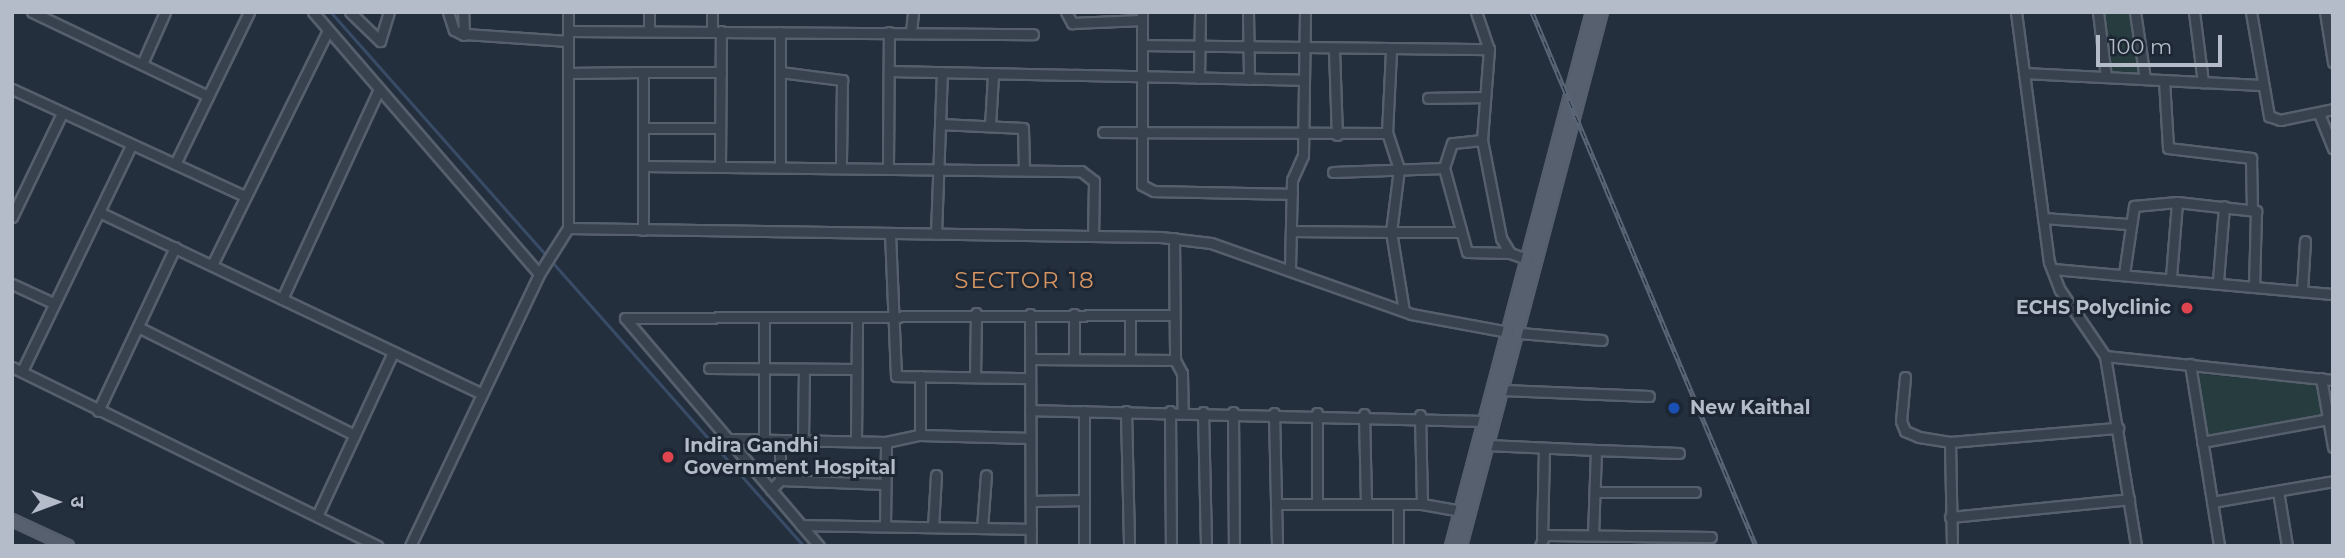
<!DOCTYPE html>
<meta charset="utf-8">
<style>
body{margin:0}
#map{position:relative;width:2345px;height:558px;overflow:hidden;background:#242f3e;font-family:Montserrat,"Noto Sans Devanagari",sans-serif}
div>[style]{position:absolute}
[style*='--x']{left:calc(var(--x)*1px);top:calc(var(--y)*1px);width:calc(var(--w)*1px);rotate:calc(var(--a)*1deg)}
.green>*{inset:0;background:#263c3f}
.stream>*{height:2.5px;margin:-1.25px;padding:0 1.25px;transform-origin:1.25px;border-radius:1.25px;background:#394c67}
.roads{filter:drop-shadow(2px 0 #565f6c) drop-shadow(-2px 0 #565f6c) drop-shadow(0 2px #565f6c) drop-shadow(0 -2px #565f6c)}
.minor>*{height:9px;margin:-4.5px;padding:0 4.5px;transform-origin:4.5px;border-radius:4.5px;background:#38414e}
.major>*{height:10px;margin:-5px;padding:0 5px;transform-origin:5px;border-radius:5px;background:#56606e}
.rail>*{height:5px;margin-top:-2.5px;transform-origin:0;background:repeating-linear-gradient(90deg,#1d2633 0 8px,#5a6575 0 16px);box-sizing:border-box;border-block:2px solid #5a6575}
.dots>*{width:19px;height:19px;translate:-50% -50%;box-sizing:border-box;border:4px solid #1d2633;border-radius:50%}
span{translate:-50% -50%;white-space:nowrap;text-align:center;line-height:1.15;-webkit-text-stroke:6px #1d2633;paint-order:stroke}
.poi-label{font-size:19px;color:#b4bcc9;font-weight:700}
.right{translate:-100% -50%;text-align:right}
.left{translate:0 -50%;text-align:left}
.quarter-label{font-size:23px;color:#d59563;letter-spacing:2px}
.frame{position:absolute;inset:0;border:14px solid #b4bcc9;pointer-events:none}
.north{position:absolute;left:21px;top:467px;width:70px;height:70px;-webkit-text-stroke:5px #1d2633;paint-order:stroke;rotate:90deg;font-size:19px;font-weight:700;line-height:28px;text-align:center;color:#b4bcc9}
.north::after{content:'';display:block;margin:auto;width:24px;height:32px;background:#b4bcc9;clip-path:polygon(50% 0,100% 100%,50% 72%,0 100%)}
.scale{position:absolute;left:2096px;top:35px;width:126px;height:32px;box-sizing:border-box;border:4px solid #b4bcc9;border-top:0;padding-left:9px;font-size:21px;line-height:24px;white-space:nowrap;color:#b4bcc9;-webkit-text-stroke:5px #1d2633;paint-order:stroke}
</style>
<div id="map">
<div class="green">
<i style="clip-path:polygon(2102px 12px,2132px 12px,2141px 75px,2112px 73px)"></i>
<i style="clip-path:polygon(2199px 374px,2318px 385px,2323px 414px,2207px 436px)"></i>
</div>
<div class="stream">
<i style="--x:331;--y:12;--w:713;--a:48.47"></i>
</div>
<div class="roads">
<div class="minor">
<i style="--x:32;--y:12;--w:195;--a:25.5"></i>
<i style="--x:313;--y:12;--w:346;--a:49.2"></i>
<i style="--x:350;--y:12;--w:42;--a:44"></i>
<i style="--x:380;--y:41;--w:30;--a:-73"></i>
<i style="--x:448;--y:12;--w:19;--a:72"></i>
<i style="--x:454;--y:30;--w:11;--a:27"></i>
<i style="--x:464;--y:35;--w:23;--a:-92"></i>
<i style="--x:1066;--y:12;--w:13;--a:61"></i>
<i style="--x:1072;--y:23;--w:70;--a:-2.5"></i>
<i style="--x:1142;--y:12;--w:173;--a:90"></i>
<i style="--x:1142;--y:185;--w:13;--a:27"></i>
<i style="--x:1154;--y:191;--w:138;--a:1.2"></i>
<i style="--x:1248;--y:12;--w:67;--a:89.1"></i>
<i style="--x:1476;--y:12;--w:39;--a:71"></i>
<i style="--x:1489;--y:49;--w:91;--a:94.4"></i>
<i style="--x:1482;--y:140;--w:100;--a:79"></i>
<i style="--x:1501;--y:238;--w:17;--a:59"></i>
<i style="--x:1510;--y:253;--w:23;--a:20"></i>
<i style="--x:2016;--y:12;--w:252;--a:82.5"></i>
<i style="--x:2049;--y:262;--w:30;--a:69"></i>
<i style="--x:2060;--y:290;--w:80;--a:55.7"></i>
<i style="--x:2105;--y:356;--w:193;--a:80.7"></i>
<i style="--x:2098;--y:12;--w:65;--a:83"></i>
<i style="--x:2135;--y:12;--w:68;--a:81.5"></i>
<i style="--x:2194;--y:12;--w:71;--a:82.7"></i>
<i style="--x:2251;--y:12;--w:106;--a:80.2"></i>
<i style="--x:2269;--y:116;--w:12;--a:20"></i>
<i style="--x:2280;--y:120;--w:54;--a:-11.7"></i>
<i style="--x:2325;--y:12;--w:51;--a:80.9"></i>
<i style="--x:568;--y:31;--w:465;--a:0.4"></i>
<i style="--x:649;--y:31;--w:19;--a:-90"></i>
<i style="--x:712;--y:31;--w:19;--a:-90"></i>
<i style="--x:911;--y:32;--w:20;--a:-84"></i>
<i style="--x:465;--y:34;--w:103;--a:3.9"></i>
<i style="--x:1143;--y:45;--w:346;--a:0.7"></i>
<i style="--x:1334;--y:50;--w:85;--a:88"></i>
<i style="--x:142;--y:64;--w:57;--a:-66.1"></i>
<i style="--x:889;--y:71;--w:413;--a:1.2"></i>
<i style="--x:780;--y:72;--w:63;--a:7.4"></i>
<i style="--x:842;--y:80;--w:85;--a:90.7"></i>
<i style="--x:568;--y:73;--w:75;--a:-0.8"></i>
<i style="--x:2024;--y:73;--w:237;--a:2.9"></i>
<i style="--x:1199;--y:78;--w:66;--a:-89.1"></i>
<i style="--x:2164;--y:80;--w:68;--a:86.6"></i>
<i style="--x:2168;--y:148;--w:84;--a:6.9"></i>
<i style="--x:2251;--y:158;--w:51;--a:88.9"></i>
<i style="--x:12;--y:89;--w:256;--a:24.7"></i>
<i style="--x:1428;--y:98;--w:56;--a:-1"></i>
<i style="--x:2320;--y:116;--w:35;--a:68"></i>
<i style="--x:940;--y:124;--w:83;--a:2.8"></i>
<i style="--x:1023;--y:128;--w:41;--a:88.6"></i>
<i style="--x:990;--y:126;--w:51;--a:-86.6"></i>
<i style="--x:643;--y:128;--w:77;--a:0"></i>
<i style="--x:1103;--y:132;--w:284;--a:0.2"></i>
<i style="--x:1482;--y:140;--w:30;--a:174"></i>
<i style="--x:1452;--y:143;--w:26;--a:108"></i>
<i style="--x:1444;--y:168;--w:87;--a:74.7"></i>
<i style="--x:1467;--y:252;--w:43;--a:1.3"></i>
<i style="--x:175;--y:164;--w:169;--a:-64"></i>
<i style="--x:888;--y:165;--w:133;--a:-89.6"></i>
<i style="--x:643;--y:166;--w:438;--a:0.7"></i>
<i style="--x:1081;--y:171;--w:16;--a:38"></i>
<i style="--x:1094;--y:181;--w:55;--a:91"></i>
<i style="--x:720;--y:166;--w:135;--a:-89.6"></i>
<i style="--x:780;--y:166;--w:134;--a:-90"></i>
<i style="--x:1333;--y:172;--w:111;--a:-2.1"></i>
<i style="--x:99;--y:212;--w:424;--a:25.4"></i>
<i style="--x:12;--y:217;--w:115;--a:-64.3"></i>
<i style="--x:2043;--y:218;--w:85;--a:4"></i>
<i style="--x:568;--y:228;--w:593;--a:0.87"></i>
<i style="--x:1161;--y:237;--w:50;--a:6.8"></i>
<i style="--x:1211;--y:243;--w:212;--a:19.5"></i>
<i style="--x:1411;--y:314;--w:99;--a:10.5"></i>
<i style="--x:1508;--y:332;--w:94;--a:4.9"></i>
<i style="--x:643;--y:230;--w:158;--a:-90"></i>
<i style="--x:643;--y:72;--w:78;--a:0"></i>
<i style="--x:1291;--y:231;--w:100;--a:0.6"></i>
<i style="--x:1391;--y:232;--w:64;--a:-82.8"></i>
<i style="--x:1399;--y:169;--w:38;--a:-108"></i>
<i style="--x:1387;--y:133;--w:83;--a:-87.2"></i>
<i style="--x:890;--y:233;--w:143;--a:87.6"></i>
<i style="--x:896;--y:376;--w:134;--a:0.9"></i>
<i style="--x:936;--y:234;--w:160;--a:-87.9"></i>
<i style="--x:1174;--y:238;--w:122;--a:89.5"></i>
<i style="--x:1175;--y:360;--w:15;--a:62"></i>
<i style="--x:1182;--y:373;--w:39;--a:89"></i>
<i style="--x:212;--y:265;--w:262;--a:-63.7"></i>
<i style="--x:1290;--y:268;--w:88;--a:-88.7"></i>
<i style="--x:1292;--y:180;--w:27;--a:-66"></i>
<i style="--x:1303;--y:155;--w:143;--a:-89.2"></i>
<i style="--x:2052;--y:269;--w:282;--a:5.1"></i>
<i style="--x:2124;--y:274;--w:69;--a:-81.6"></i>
<i style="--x:2134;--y:206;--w:43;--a:-5.3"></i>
<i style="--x:2177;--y:202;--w:80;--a:6.5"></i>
<i style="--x:2256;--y:211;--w:74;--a:91.5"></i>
<i style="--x:2171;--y:277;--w:75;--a:-85.4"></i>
<i style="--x:2218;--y:281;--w:75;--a:-85.4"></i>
<i style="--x:12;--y:284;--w:45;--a:24.9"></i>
<i style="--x:2302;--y:290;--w:49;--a:-86.5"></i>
<i style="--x:282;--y:299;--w:231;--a:-65.2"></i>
<i style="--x:1404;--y:311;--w:80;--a:-99.3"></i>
<i style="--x:1391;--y:232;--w:70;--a:0"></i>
<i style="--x:1030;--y:314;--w:232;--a:89.8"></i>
<i style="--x:1074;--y:314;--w:44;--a:90"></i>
<i style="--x:1130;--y:315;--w:43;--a:90"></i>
<i style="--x:764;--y:317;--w:122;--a:90"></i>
<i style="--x:138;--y:327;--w:242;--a:26.5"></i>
<i style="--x:2105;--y:356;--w:229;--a:6"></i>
<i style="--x:1030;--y:359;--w:145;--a:0.4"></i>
<i style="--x:2190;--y:364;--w:184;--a:80.9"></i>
<i style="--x:12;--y:367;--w:407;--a:26.1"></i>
<i style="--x:709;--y:368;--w:147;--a:0.4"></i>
<i style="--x:22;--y:371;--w:250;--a:-64.2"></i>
<i style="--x:920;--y:376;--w:59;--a:90"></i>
<i style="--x:920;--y:435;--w:110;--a:1.6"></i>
<i style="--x:975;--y:377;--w:64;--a:-89.1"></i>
<i style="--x:1905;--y:377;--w:44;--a:95.2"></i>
<i style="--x:1901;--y:421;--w:11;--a:68"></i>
<i style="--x:1905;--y:431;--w:15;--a:23"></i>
<i style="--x:1919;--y:437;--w:31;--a:9"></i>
<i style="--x:1950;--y:442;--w:169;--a:-4.8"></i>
<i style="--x:2321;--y:378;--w:70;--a:80.1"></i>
<i style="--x:1503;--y:390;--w:146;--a:2.4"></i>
<i style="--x:1030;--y:410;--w:460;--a:1.4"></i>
<i style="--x:98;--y:411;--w:181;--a:-64.8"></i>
<i style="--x:1084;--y:411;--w:135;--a:90"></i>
<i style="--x:1126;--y:411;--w:135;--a:88.7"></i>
<i style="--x:1170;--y:411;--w:135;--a:89.6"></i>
<i style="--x:1203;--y:412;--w:134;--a:88.7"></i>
<i style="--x:1233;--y:412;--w:134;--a:89.6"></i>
<i style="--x:1274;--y:413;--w:133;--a:88.7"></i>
<i style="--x:1364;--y:414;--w:90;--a:88.7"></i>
<i style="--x:1420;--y:415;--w:89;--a:88.7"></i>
<i style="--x:728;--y:439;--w:158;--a:1.1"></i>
<i style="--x:886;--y:442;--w:35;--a:-12"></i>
<i style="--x:803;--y:440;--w:71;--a:-89.2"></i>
<i style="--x:856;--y:441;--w:121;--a:-89.5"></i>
<i style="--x:1950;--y:442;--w:104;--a:88.9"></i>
<i style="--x:2202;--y:442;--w:128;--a:-10.3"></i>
<i style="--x:1487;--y:445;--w:109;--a:2.6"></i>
<i style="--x:1596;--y:450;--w:85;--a:92"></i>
<i style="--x:1596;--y:450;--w:83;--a:2.1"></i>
<i style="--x:780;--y:480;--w:40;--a:-90"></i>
<i style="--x:771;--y:490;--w:13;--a:-48"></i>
<i style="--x:780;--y:480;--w:105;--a:2.2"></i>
<i style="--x:2278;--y:491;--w:56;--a:80.7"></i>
<i style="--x:1595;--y:492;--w:100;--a:0"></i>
<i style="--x:1031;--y:501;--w:53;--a:-1.1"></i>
<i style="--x:2212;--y:502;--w:123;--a:-9.8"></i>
<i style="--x:1276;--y:504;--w:146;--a:0"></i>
<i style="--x:1422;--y:504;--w:40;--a:10"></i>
<i style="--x:1317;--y:504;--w:91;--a:-90"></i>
<i style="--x:317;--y:516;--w:181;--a:-65.1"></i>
<i style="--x:1950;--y:517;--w:180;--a:-5.7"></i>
<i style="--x:801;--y:525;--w:230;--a:1"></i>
<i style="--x:885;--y:526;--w:84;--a:-89.3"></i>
<i style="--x:933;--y:527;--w:52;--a:-86.7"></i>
<i style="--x:982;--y:528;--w:53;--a:-85.7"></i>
<i style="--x:1542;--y:537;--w:89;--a:-88.7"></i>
<i style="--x:410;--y:546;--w:301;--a:-64.6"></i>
<i style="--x:539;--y:274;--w:54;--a:-57.8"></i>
<i style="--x:568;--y:228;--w:216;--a:-90"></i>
<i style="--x:819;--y:546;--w:299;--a:-130.4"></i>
<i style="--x:625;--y:318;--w:549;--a:-0.31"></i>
<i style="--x:1398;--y:546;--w:42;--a:-90"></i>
<i style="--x:1540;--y:546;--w:12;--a:-66"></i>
<i style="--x:1545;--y:535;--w:166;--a:0.7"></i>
</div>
<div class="major">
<i style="--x:12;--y:520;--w:62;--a:24.9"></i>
<i style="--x:1451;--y:546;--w:552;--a:-75.21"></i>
<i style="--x:1461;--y:546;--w:552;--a:-75.21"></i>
</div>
</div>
<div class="rail">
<i style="--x:1532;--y:12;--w:579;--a:67.24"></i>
</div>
<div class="dots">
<i style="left:2187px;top:308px;background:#e0444e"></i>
<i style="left:1674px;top:408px;background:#1a4fb4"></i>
<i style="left:668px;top:457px;background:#e0444e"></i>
</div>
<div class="poi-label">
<span class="right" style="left:2171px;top:308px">ECHS Polyclinic</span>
<span class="left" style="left:1690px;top:408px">New Kaithal</span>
<span class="left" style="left:684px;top:457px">Indira Gandhi<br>Government Hospital</span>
</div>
<div class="quarter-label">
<span style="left:1025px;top:280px">SECTOR 18</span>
</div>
<div class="frame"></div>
<div class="north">उ</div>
<div class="scale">100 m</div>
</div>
